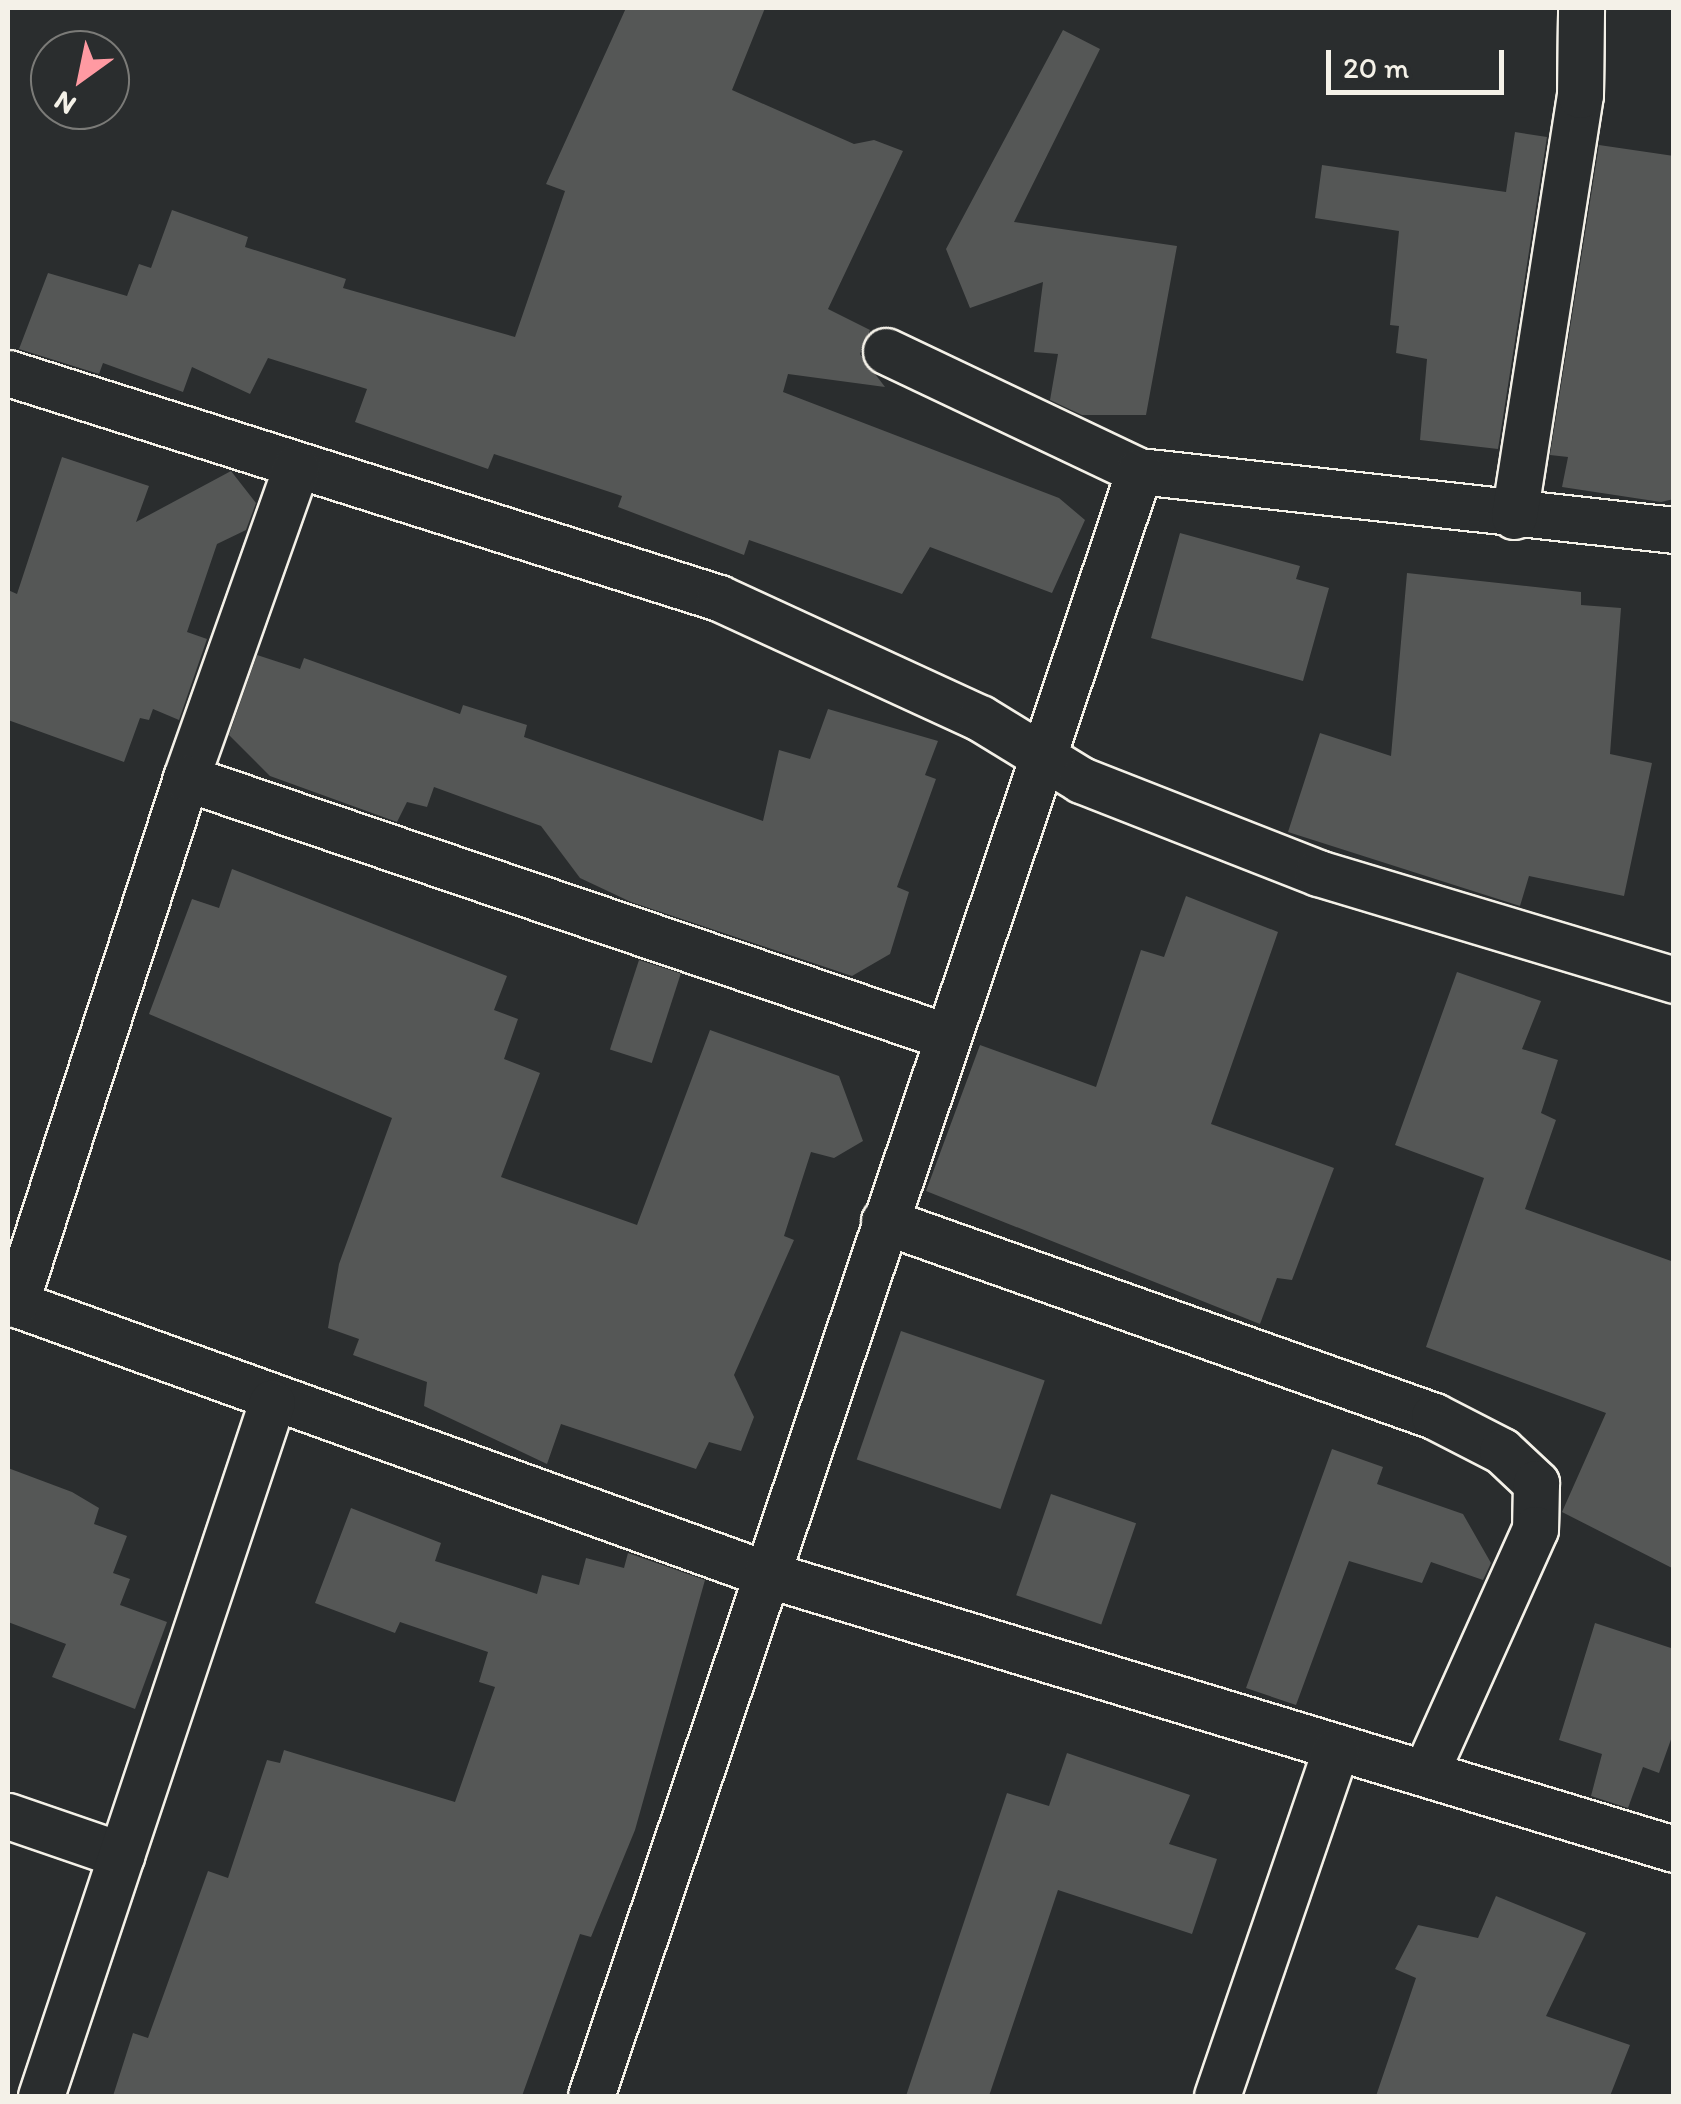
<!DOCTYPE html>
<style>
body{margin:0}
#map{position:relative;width:1681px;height:2104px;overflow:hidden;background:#2a2d2e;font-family:Itim,sans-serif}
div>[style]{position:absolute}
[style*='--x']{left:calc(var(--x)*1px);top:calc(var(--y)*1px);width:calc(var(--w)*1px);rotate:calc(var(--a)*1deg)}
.building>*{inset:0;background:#555756;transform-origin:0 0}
.roads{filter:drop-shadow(2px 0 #f4f1e8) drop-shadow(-2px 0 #f4f1e8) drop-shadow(0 2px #f4f1e8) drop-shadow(0 -2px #f4f1e8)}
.minor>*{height:45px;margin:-22.5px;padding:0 22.5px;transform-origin:22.5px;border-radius:22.5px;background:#2a2d2e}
span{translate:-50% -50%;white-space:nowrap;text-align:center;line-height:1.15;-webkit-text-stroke:10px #2a2d2e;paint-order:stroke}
.frame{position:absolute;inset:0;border:10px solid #f4f1e8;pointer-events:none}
.north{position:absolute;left:30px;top:30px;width:100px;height:100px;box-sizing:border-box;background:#2a2d2e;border:2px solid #7b7b78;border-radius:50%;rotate:213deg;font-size:28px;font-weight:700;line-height:40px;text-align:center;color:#f4f1e8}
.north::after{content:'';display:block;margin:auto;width:35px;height:45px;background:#ff9aa2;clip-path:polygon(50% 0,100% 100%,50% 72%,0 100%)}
.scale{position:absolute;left:1326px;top:50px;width:178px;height:45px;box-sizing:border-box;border:5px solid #f4f1e8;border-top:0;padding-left:12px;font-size:30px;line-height:35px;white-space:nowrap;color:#f4f1e8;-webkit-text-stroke:8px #2a2d2e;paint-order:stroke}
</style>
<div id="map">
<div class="building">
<i style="clip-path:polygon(626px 8px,765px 8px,732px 90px,854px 144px,874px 140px,903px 151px,828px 309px,870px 330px,860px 354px,885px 387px,788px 374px,783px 392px,1059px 498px,1085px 520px,1052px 593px,930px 547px,902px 594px,749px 540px,744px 555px,618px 507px,622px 496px,494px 454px,488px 469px,355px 422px,367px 389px,268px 358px,250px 394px,192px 367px,183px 392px,103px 363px,99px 374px,19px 349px,48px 273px,127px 296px,139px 264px,151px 268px,172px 210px,248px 237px,245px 247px,346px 279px,343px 288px,515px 337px,565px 191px,546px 184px)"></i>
<i style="clip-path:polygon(1063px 30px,1100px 49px,1014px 222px,1177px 246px,1146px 415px,1082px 415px,1050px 400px,1058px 354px,1034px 352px,1043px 282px,970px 308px,946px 249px)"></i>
<i style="clip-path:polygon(1515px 132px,1547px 137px,1498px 449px,1420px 440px,1427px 359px,1396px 353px,1399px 326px,1390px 325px,1399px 231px,1315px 218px,1322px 165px,1506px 192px)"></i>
<i style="clip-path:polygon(1599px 145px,1674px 156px,1674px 499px,1661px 502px,1562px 487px,1568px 457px,1550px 455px)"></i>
<i style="clip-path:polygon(62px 457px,149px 486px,136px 522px,231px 471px,256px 503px,246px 530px,217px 544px,187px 632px,207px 639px,179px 720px,153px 709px,149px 720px,140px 718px,124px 762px,8px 720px,8px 590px,17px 594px)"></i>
<i style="clip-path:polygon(1180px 533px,1300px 566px,1296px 579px,1329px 588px,1303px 681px,1151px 638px)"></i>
<i style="clip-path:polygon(1407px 573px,1581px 592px,1581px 605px,1621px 608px,1610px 754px,1652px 763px,1624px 896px,1529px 876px,1520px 906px,1288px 832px,1320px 733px,1391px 756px)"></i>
<i style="clip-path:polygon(257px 655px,300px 669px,304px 658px,460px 714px,463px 705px,527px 725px,524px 737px,763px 821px,779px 750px,810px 759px,828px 709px,938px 741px,925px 775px,936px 779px,897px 887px,909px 892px,890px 954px,852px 976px,631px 902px,580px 878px,541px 826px,434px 787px,427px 807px,407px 802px,397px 822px,270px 776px,229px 735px)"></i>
<i style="clip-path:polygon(232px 869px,507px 976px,494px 1010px,518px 1019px,504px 1059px,540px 1073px,501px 1177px,637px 1225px,710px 1030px,839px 1076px,863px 1141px,834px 1158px,811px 1152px,784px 1236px,794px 1240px,734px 1375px,754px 1417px,741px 1451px,709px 1442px,696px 1469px,561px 1424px,547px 1464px,424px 1406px,427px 1382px,353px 1355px,359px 1339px,328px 1328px,339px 1264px,392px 1118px,149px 1014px,192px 899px,219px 908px)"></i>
<i style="clip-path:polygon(1186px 896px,1278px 932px,1211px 1124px,1334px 1168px,1292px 1280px,1277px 1278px,1260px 1324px,926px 1191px,980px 1045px,1096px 1087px,1141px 950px,1164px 957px)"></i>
<i style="left:639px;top:960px;width:44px;height:94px;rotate:18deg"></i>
<i style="clip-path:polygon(1457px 972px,1541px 1001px,1522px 1049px,1558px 1060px,1541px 1113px,1556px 1120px,1525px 1209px,1674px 1262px,1674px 1569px,1562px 1512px,1606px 1413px,1426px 1347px,1484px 1178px,1395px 1145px)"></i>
<i style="left:901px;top:1331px;width:152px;height:136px;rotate:19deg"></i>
<i style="clip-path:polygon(1332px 1449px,1383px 1467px,1377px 1484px,1463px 1514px,1491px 1563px,1483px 1580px,1431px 1562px,1422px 1583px,1349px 1561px,1296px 1705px,1246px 1688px)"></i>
<i style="clip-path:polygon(8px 1468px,72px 1492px,99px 1508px,94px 1524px,127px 1536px,113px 1573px,130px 1579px,120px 1605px,167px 1622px,135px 1709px,52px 1677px,66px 1644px,8px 1622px)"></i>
<i style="left:1051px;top:1494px;width:90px;height:107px;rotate:19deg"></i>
<i style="clip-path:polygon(351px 1508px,441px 1543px,435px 1561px,537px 1594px,542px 1575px,579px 1585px,586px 1558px,624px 1568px,628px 1553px,705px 1580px,635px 1830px,591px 1937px,580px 1934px,522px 2096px,113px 2096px,133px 2033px,148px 2038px,208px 1871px,228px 1878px,267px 1760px,280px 1763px,284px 1750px,455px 1802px,495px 1687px,479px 1682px,488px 1652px,400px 1622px,395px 1633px,315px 1603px)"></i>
<i style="clip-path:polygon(1595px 1623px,1674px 1649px,1674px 1731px,1659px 1773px,1643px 1767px,1628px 1808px,1591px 1796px,1602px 1754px,1559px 1740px)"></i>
<i style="clip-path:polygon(1067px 1753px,1190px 1795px,1169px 1844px,1217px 1859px,1192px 1934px,1058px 1890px,989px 2096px,906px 2096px,1007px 1793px,1049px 1806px)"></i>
<i style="clip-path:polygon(1496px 1896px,1586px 1933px,1546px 2016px,1630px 2045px,1610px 2096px,1376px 2096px,1416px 1978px,1395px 1969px,1418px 1925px,1478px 1938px)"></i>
</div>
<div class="roads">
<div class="minor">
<i style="--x:886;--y:351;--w:280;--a:25.4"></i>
<i style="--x:1139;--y:471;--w:538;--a:6.29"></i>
<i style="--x:8;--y:373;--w:746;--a:17.56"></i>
<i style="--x:719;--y:598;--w:287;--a:24.7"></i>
<i style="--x:980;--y:718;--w:119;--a:31.5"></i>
<i style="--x:1081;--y:780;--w:255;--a:21.4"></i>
<i style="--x:1318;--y:873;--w:372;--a:16.7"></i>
<i style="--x:1514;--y:516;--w:426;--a:-81.1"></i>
<i style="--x:1580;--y:95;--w:87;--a:-89.3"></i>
<i style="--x:186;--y:778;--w:330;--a:-70.5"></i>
<i style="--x:884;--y:1221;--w:584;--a:19.52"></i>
<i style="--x:1434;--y:1416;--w:76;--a:27.2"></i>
<i style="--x:1502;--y:1451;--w:47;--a:43.3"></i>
<i style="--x:1536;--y:1483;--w:46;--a:91.2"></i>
<i style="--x:1535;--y:1529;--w:266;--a:114.2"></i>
<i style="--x:8;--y:1301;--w:806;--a:19.81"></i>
<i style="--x:766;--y:1574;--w:949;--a:16.85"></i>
<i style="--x:15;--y:1304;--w:553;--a:-71.99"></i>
<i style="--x:186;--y:778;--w:802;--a:18.77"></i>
<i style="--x:8;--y:1816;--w:120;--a:19"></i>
<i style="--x:41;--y:2096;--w:731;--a:-71.59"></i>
<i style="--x:591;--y:2096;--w:1715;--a:-71.36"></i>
<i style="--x:1217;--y:2096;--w:365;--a:-71.1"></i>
</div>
</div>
<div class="frame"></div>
<div class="north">N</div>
<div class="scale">20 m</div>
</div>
